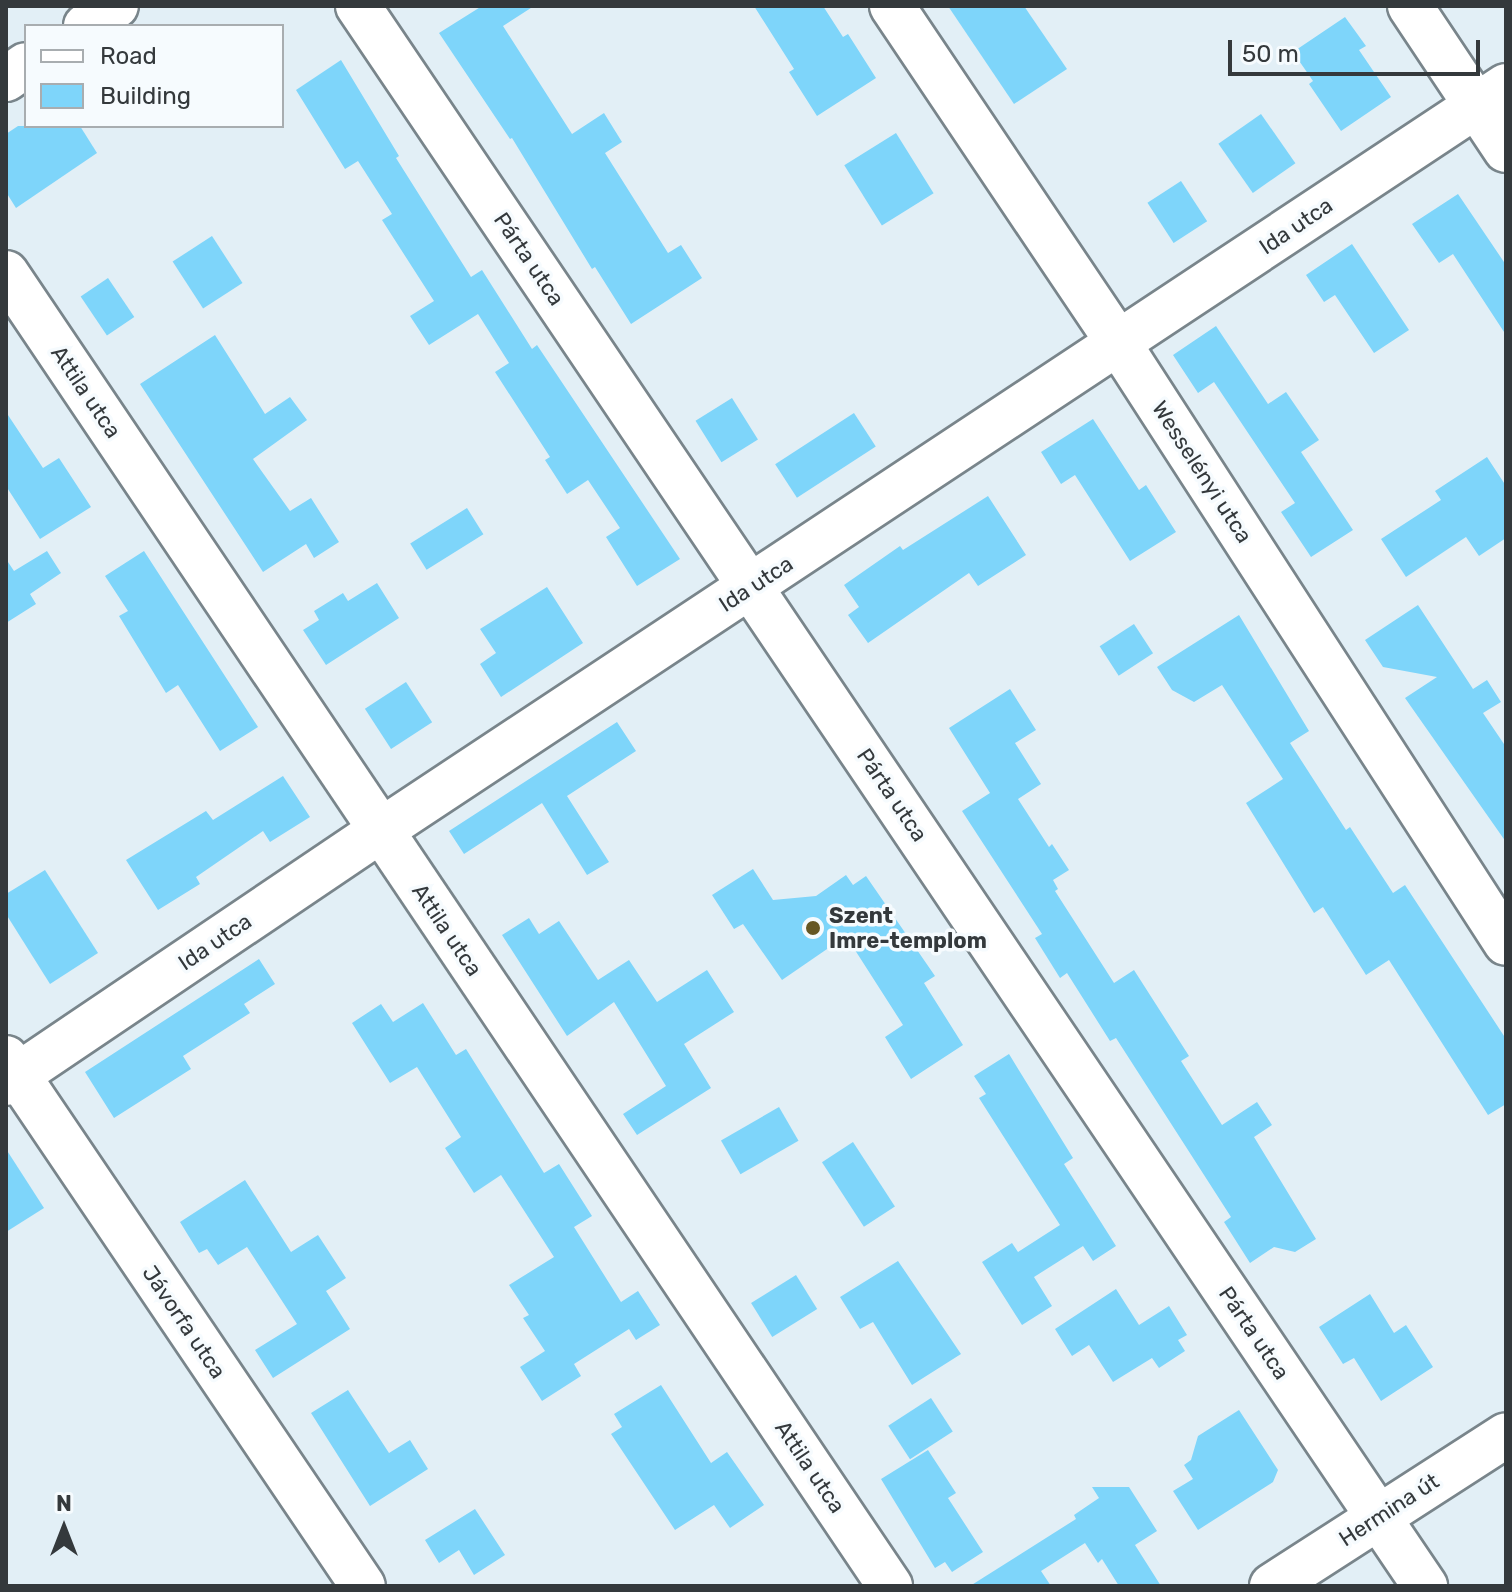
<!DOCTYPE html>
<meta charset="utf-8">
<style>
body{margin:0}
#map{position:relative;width:1512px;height:1592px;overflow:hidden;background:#e2eff6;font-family:Rubik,sans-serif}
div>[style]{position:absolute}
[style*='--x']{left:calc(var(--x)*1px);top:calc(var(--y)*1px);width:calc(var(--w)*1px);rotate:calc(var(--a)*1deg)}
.building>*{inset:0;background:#7ed5fa;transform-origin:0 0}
.roads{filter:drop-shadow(2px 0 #79858b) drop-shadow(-2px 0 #79858b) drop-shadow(0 2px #79858b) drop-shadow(0 -2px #79858b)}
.minor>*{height:44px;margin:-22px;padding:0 22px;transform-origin:22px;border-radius:22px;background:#fff}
.major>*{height:44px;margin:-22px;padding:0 22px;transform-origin:22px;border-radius:22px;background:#fff}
.dots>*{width:22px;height:22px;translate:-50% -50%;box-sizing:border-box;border:4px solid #f6fbfe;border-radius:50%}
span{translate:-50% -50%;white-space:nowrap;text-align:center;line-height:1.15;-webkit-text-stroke:7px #f6fbfe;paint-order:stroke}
.street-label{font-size:22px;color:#34393c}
.poi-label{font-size:22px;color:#34393c;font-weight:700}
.left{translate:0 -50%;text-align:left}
.frame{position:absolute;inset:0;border:8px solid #34393c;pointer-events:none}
.legend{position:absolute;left:24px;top:24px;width:260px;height:104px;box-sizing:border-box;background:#f6fbfe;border:2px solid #a8adb0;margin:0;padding:10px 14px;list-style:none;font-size:24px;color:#34393c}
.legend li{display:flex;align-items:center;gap:16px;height:40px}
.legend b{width:40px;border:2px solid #a8adb0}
.north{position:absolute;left:24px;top:1488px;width:80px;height:80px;-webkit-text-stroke:6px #f6fbfe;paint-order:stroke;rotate:0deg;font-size:22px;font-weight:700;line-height:32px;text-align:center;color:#34393c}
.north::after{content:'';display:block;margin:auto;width:28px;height:36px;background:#34393c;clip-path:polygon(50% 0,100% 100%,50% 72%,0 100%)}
.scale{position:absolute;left:1228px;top:40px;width:252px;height:36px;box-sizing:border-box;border:4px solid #34393c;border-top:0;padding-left:10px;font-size:24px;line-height:28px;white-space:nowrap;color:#34393c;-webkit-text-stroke:6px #f6fbfe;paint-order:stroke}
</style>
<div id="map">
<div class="building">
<i style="clip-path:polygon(482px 6px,534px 6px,503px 26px,572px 134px,604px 113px,622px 142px,605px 153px,668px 253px,681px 245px,702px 278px,631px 324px,595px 267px,592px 269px,512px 138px,510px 139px,439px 33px)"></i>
<i style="clip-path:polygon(754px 6px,823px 6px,843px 37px,848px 34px,876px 78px,817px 116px,789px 72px,794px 69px)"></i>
<i style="clip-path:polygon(948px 6px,1024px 6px,1067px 69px,1014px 104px)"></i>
<i style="clip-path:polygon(1345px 17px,1366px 46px,1359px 50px,1391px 97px,1341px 131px,1309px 84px,1313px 81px,1293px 52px)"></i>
<i style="clip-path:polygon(341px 60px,399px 156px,396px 158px,471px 277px,482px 270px,532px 349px,537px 345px,680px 559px,637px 586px,606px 537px,620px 528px,588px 480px,567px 494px,545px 460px,550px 457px,495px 372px,509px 363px,478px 314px,429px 345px,410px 316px,434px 301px,382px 220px,392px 214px,358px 161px,345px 169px,296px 90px)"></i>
<i style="left:1261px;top:114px;width:60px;height:52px;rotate:55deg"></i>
<i style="clip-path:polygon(18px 126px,80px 126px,97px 153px,16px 208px,6px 192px,6px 134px)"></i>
<i style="left:896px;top:133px;width:71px;height:61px;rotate:58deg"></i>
<i style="left:1181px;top:181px;width:48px;height:40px;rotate:57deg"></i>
<i style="clip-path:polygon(1458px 194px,1506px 265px,1506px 335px,1453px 254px,1439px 263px,1412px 224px)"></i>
<i style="left:212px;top:236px;width:56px;height:47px;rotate:57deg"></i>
<i style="clip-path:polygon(1352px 244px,1409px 330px,1374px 353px,1335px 295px,1324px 302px,1306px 275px)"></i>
<i style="left:108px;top:278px;width:47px;height:33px;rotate:56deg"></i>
<i style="clip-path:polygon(1216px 326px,1268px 404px,1286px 392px,1319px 440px,1301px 452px,1353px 530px,1311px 557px,1281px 512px,1295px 503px,1214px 382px,1198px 393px,1173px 355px)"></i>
<i style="clip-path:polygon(215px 335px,265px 414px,290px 397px,307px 420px,253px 459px,290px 511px,311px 498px,339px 542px,314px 558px,306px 544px,263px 572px,140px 384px)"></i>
<i style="left:732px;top:398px;width:49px;height:43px;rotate:58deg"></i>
<i style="clip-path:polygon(6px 412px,43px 468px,59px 458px,91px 507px,40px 539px,6px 486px)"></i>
<i style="left:854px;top:413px;width:40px;height:94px;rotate:57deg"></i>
<i style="clip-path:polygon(1093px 419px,1139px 490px,1146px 485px,1176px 532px,1130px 561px,1075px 475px,1061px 484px,1041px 452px)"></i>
<i style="clip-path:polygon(1487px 457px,1506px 486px,1506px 538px,1479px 556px,1466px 537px,1406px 577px,1381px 539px,1441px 500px,1435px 491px)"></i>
<i style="clip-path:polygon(988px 496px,1026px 555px,978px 586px,969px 573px,868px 643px,848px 615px,859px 607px,844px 585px,900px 546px,903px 550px)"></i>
<i style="left:467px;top:508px;width:31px;height:67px;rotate:58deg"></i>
<i style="clip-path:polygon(47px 551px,61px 573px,30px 594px,36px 604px,6px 623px,6px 559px,14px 571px)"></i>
<i style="clip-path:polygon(144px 551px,258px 727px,220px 751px,178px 685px,166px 693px,119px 616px,128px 611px,105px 576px)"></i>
<i style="clip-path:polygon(377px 583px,399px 618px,326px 665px,303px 630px,319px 620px,314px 611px,343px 593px,348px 601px)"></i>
<i style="clip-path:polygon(547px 587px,583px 643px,501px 697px,480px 664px,496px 653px,480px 629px)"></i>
<i style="clip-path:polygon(1418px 605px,1473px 689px,1487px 680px,1501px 702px,1483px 713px,1506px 747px,1506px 842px,1405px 698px,1437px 677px,1383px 667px,1365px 640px)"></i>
<i style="clip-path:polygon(1239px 615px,1309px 731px,1290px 743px,1346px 830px,1350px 827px,1393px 893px,1405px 885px,1506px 1039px,1506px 1104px,1488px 1115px,1389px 960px,1366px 975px,1323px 907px,1314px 913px,1246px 803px,1283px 779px,1222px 685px,1194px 702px,1172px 690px,1157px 667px)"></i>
<i style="left:1134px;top:624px;width:35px;height:41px;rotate:57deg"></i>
<i style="left:406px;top:682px;width:48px;height:49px;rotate:57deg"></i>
<i style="clip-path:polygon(1010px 689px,1036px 730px,1015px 743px,1041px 784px,1018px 799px,1049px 847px,1052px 844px,1069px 870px,1053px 880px,1058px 889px,1055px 891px,1114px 983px,1134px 970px,1189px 1056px,1181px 1061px,1222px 1125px,1257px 1102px,1272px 1125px,1254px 1137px,1316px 1239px,1295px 1252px,1274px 1247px,1250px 1263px,1224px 1222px,1231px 1217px,1116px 1038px,1110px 1041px,1067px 973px,1060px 978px,1035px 938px,1042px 934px,962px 811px,990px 793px,949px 728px)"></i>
<i style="clip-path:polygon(617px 722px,636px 751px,567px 796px,609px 862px,587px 875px,542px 803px,464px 854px,449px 831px)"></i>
<i style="clip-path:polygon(283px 776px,310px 817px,270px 842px,263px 831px,196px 877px,200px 884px,158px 910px,126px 860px,206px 811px,213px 820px)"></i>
<i style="clip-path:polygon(753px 869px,773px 900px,816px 896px,846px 875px,853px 885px,866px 876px,935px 976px,924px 983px,963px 1045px,911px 1079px,885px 1037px,903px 1025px,846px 936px,782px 980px,743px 924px,734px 929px,712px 895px)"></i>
<i style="clip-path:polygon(45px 870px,98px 953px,50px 984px,6px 914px,6px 894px)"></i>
<i style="clip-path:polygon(529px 918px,539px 934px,559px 921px,598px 980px,629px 960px,657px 1002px,707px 970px,734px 1012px,684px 1044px,711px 1088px,637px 1135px,623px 1114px,666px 1086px,614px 1002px,567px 1036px,502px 935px)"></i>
<i style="clip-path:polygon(259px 959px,275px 984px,244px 1004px,250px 1013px,183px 1056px,191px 1069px,114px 1118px,85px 1072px)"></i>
<i style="clip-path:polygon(423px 1003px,456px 1055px,466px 1049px,544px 1173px,559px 1164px,592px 1216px,574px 1227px,621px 1302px,638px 1291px,660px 1325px,636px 1340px,629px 1329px,574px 1364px,581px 1376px,542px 1401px,520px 1367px,545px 1351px,523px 1318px,529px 1315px,509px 1285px,554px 1257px,501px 1175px,474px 1193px,445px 1148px,461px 1137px,417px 1067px,390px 1083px,352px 1023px,381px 1004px,393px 1022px)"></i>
<i style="clip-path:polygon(1009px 1054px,1073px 1158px,1064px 1164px,1116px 1246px,1093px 1261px,1083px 1246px,1034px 1277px,1052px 1306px,1022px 1325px,982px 1262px,1012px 1243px,1018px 1252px,1060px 1225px,979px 1098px,986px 1094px,974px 1076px)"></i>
<i style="left:779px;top:1107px;width:39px;height:67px;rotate:60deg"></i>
<i style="left:853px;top:1142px;width:77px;height:37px;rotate:57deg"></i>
<i style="clip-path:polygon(6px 1149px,44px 1208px,6px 1232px)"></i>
<i style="clip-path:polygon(245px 1180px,291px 1252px,318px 1235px,346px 1278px,326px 1291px,350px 1329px,273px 1378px,255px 1350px,297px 1324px,247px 1247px,218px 1265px,207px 1249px,199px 1253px,180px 1222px)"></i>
<i style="clip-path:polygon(898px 1261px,961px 1354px,912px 1385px,873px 1322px,860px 1329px,840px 1297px)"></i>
<i style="left:796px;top:1275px;width:40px;height:53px;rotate:58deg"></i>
<i style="clip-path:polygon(1116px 1289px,1139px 1325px,1169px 1306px,1187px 1335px,1178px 1340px,1185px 1351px,1159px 1368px,1152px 1358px,1113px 1382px,1089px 1345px,1072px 1356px,1055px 1329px)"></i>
<i style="clip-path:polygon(1370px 1294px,1394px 1333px,1406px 1325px,1433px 1367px,1381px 1401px,1354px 1358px,1343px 1364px,1319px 1327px)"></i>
<i style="clip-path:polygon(661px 1385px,711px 1463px,727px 1452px,764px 1505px,730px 1528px,714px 1505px,675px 1530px,611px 1434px,622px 1427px,614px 1414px)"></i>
<i style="clip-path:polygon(348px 1390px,389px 1453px,410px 1440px,428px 1469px,370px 1506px,311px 1413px)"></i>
<i style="left:931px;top:1398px;width:40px;height:51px;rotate:57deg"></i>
<i style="clip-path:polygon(1239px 1410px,1278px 1470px,1273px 1482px,1198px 1530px,1173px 1491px,1193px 1479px,1184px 1465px,1191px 1460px,1198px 1436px)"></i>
<i style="clip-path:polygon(928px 1450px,956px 1493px,948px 1498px,983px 1552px,952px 1572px,945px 1562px,935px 1568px,881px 1479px)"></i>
<i style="clip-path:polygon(1092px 1487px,1129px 1487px,1157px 1531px,1135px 1545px,1161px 1586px,1119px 1586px,1102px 1559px,1098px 1563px,1085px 1543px,1041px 1571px,1051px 1586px,970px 1586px,1076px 1519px,1074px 1515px,1099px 1498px)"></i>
<i style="clip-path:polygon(475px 1509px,505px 1555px,474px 1575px,459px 1550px,439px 1563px,425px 1540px)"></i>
</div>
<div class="roads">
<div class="minor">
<i style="--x:358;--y:6;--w:1907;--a:55.97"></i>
<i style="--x:892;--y:6;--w:407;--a:56.1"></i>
<i style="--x:1119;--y:344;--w:713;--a:57.13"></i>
<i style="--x:1410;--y:6;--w:173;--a:56.3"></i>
<i style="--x:6;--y:273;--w:1583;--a:56.05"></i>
<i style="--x:6;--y:1058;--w:637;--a:55.94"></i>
<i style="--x:6;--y:1083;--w:451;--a:-34"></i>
<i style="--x:380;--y:831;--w:1350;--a:-33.49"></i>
<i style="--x:1272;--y:1586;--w:278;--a:-32.8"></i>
</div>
<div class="major">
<i style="--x:86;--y:26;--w:36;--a:-34"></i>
<i style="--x:6;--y:79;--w:24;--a:-35"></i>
</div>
</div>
<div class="dots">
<i style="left:813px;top:928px;background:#665724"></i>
</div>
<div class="street-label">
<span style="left:1296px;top:226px;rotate:-34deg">Ida utca</span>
<span style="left:529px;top:259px;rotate:56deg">Párta utca</span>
<span style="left:86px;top:392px;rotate:56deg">Attila utca</span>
<span style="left:1202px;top:472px;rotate:57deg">Wesselényi utca</span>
<span style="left:756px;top:584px;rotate:-33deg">Ida utca</span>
<span style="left:892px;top:795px;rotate:56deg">Párta utca</span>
<span style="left:447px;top:930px;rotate:56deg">Attila utca</span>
<span style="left:215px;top:942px;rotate:-34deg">Ida utca</span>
<span style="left:184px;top:1322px;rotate:56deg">Jávorfa utca</span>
<span style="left:1254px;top:1333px;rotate:56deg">Párta utca</span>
<span style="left:810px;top:1467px;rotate:56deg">Attila utca</span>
<span style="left:1389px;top:1510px;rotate:-33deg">Hermina út</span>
</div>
<div class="poi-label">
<span class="left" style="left:829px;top:928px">Szent<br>Imre-templom</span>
</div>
<div class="frame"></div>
<ul class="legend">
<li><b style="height:10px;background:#fff"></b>Road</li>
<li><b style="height:22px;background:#7ed5fa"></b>Building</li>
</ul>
<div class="north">N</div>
<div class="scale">50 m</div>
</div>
